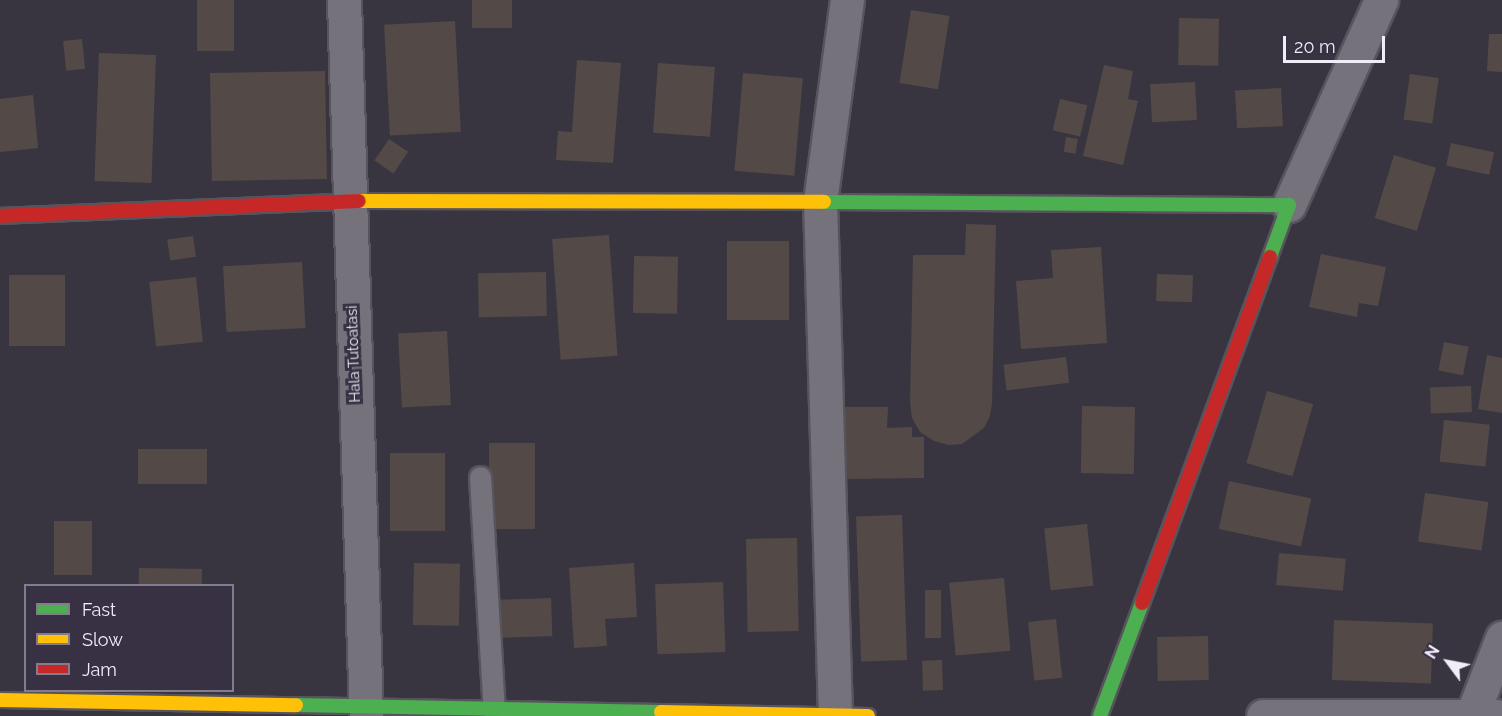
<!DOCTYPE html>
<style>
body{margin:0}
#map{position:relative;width:1502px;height:716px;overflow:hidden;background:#393540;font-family:Raleway,sans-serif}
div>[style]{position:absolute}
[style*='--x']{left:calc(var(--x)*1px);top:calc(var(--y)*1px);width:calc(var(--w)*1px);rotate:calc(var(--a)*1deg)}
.building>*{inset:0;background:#534a47;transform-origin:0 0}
.roads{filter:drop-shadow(2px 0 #57545d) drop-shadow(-2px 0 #57545d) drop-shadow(0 2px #57545d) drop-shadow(0 -2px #57545d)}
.lane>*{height:21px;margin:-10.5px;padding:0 10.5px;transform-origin:10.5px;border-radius:10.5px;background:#75727b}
.street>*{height:33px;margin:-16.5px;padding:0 16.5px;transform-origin:16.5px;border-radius:16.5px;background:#75727b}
.fast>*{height:14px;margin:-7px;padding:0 7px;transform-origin:7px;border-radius:7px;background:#4caf50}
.slow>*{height:14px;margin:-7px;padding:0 7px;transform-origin:7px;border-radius:7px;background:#ffc107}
.jam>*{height:14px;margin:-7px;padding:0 7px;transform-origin:7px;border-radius:7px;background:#c62828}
span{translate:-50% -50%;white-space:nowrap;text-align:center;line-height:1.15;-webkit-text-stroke:6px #383144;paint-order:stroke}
.street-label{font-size:15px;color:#f0ecf8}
.legend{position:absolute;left:24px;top:584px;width:210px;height:108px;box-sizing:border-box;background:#383144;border:2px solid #827c8c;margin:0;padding:8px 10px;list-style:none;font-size:18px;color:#f0ecf8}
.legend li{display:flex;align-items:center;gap:12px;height:30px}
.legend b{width:30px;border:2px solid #827c8c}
.north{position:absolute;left:1418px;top:632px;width:60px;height:60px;-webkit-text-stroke:4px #383144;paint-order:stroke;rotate:302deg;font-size:16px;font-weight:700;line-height:24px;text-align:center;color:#f0ecf8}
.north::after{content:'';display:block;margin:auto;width:21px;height:27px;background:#f0ecf8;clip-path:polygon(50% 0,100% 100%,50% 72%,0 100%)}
.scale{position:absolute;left:1283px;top:36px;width:102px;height:27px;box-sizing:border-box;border:3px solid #f0ecf8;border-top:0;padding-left:8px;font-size:18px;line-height:21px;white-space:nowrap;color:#f0ecf8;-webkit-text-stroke:4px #383144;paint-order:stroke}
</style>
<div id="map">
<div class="building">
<i style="left:197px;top:0;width:37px;height:51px"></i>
<i style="left:472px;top:0;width:40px;height:28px"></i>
<i style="left:911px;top:10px;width:39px;height:74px;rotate:9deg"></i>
<i style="left:1179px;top:18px;width:40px;height:47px;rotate:1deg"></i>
<i style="left:455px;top:21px;width:111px;height:71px;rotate:87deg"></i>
<i style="clip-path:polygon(1489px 34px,1502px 34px,1502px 72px,1487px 71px)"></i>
<i style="left:82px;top:39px;width:30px;height:19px;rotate:84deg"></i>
<i style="left:99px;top:53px;width:57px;height:128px;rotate:2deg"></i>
<i style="clip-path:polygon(577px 60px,621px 63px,613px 163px,556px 160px,558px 131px,572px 132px)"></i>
<i style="left:658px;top:63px;width:57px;height:70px;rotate:4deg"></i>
<i style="clip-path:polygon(1104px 65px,1133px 71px,1128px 99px,1138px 101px,1123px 165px,1083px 156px)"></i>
<i style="left:325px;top:71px;width:108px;height:115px;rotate:89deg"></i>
<i style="left:743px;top:73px;width:60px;height:98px;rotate:5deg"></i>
<i style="left:1410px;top:74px;width:29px;height:46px;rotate:8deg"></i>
<i style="left:1195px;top:82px;width:38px;height:45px;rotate:87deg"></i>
<i style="left:1281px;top:88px;width:38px;height:46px;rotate:87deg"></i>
<i style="clip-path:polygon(33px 95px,38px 148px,0 152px,0 99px)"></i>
<i style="left:1060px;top:99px;width:28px;height:32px;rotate:13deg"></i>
<i style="left:1066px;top:137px;width:12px;height:15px;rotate:9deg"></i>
<i style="left:389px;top:139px;width:23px;height:26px;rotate:34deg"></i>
<i style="left:1451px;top:143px;width:44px;height:23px;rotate:12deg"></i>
<i style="left:1394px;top:155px;width:44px;height:66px;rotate:17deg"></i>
<i style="clip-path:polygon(966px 224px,996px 225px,992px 403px,990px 416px,984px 428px,962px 444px,949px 445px,934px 441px,920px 432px,912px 418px,910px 402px,913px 255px,965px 255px)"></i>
<i style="left:609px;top:235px;width:121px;height:57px;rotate:86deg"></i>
<i style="left:193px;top:236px;width:21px;height:26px;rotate:82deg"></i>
<i style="left:789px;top:241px;width:79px;height:62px;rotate:90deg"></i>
<i style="clip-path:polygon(1101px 247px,1107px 343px,1021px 349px,1016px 281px,1053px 278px,1051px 250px)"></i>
<i style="clip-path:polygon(1321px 254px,1386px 267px,1378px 306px,1359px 303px,1357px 317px,1309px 307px)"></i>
<i style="left:634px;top:256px;width:44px;height:57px;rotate:1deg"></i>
<i style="left:302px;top:262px;width:66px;height:79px;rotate:87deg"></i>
<i style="left:546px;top:272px;width:44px;height:68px;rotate:89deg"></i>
<i style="left:1157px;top:274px;width:36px;height:27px;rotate:2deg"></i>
<i style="left:9px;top:275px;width:56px;height:71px"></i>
<i style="left:196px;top:277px;width:65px;height:47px;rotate:84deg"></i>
<i style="left:447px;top:331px;width:74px;height:49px;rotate:87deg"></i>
<i style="left:1444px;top:342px;width:25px;height:29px;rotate:11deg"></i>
<i style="clip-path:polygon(1487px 355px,1502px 358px,1502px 413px,1478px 409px)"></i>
<i style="left:1066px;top:357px;width:26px;height:63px;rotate:83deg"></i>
<i style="left:1471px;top:386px;width:26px;height:41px;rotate:88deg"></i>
<i style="left:1267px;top:391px;width:48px;height:75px;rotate:16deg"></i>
<i style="left:1082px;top:406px;width:53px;height:67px;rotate:1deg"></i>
<i style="clip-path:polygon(845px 407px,888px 407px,887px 428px,912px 427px,912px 437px,924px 437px,924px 478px,845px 479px)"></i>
<i style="left:1444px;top:420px;width:46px;height:42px;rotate:6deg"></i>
<i style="left:489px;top:443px;width:46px;height:86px"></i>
<i style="left:207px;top:449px;width:35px;height:69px;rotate:90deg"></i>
<i style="left:390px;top:453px;width:55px;height:78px"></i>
<i style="left:1229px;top:481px;width:84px;height:49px;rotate:12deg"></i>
<i style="left:1425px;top:493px;width:64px;height:49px;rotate:8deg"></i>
<i style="left:902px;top:515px;width:145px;height:46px;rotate:88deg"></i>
<i style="left:54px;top:521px;width:38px;height:54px"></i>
<i style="left:1087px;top:524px;width:62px;height:43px;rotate:84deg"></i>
<i style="left:797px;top:538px;width:93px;height:51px;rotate:89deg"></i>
<i style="left:1279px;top:553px;width:67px;height:32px;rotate:5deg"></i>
<i style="left:414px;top:563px;width:46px;height:62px;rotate:1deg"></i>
<i style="clip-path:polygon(634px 563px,637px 617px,605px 619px,607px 646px,574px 648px,569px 568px)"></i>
<i style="left:139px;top:568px;width:63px;height:18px;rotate:1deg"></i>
<i style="left:1004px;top:578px;width:73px;height:55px;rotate:85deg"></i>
<i style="left:723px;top:582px;width:70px;height:68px;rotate:88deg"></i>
<i style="left:925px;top:590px;width:16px;height:48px"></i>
<i style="left:551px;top:598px;width:38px;height:51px;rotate:88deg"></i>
<i style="left:1056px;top:619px;width:59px;height:28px;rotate:84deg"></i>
<i style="left:1334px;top:620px;width:99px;height:60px;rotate:2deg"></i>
<i style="left:1208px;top:636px;width:44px;height:51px;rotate:89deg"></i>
<i style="left:942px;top:660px;width:30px;height:20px;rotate:88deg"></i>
</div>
<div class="roads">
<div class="lane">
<i style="--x:480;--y:477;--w:233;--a:86.6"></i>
</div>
<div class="street">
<i style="--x:344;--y:0;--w:716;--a:88.24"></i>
<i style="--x:1289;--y:205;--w:225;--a:-65.8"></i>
<i style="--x:835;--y:715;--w:513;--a:-91.67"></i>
<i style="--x:820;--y:202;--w:204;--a:-82.4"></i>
<i style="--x:1472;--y:715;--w:83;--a:-68.7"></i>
<i style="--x:1263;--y:716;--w:233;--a:0"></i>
</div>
<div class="fast">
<i style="--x:824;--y:202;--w:465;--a:0.4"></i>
<i style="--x:1289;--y:205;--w:55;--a:110.1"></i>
<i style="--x:296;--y:705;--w:365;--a:1.1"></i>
<i style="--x:1100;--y:716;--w:121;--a:-69.6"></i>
</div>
<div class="slow">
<i style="--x:359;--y:201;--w:465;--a:0.1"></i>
<i style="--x:0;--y:700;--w:296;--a:1"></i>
<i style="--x:661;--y:712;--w:207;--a:1.1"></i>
</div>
<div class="jam">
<i style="--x:0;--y:216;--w:359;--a:-2.4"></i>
<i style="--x:1142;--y:603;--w:369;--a:-69.7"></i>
</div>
</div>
<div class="street-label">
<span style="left:354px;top:354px;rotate:-92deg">Hala Tutoatasi</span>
</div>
<ul class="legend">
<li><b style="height:8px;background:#4caf50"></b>Fast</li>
<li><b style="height:8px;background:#ffc107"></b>Slow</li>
<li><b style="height:8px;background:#c62828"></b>Jam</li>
</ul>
<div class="north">N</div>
<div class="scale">20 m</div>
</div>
